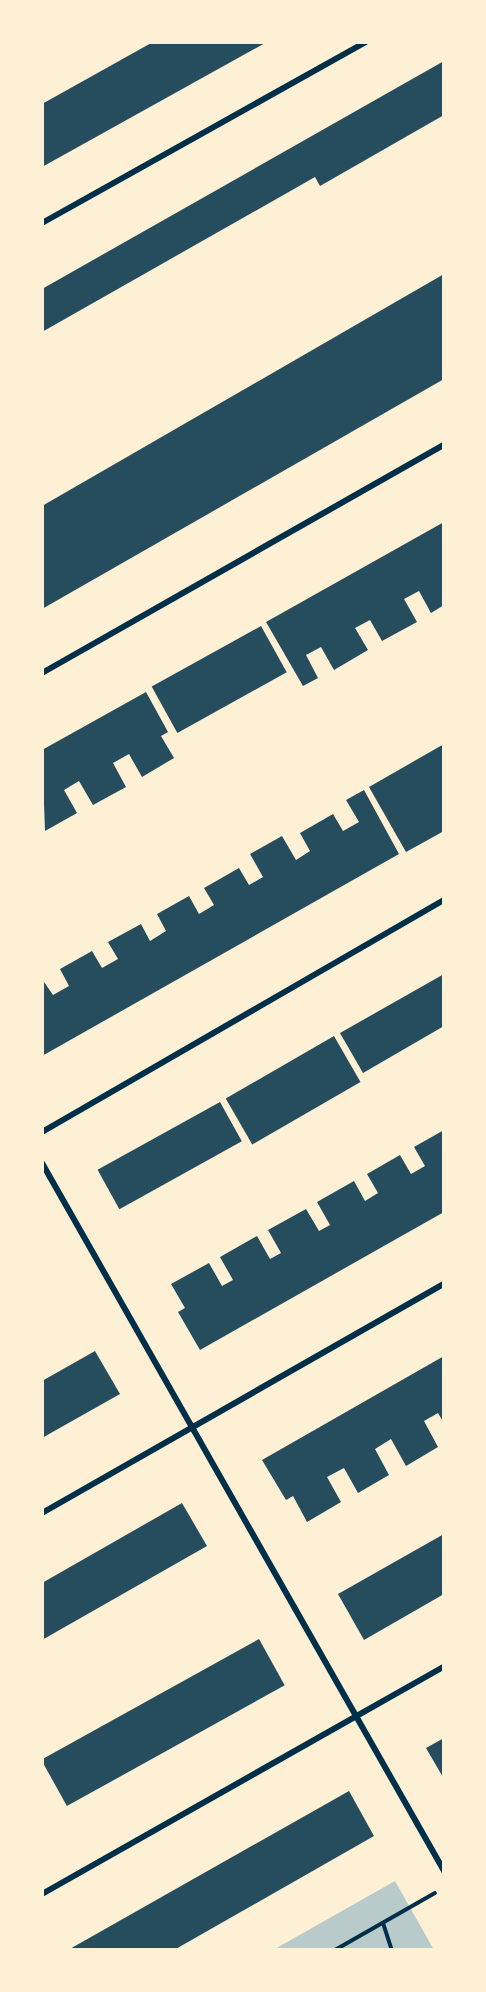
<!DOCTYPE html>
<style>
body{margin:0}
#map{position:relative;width:486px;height:1992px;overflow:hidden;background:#fdf0d5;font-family:Inter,sans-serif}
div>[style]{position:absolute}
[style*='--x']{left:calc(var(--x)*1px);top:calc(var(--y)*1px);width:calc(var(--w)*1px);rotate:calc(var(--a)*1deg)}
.green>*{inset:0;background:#b9caca}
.building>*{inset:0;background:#264d5e;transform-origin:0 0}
.path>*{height:4px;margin:-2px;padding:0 2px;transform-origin:2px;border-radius:2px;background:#003049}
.minor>*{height:6px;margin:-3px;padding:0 3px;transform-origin:3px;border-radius:3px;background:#003049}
span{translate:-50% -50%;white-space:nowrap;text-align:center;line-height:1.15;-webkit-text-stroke:5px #fdf0d5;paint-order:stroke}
.frame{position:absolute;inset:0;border:44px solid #fdf0d5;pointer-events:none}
</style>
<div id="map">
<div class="green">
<i style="clip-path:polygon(395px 1881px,434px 1950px,273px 1950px)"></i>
</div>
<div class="building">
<i style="clip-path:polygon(153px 42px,267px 42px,42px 167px,42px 104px)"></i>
<i style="clip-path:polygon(444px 61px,444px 115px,320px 186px,315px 177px,42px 332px,42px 289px)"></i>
<i style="clip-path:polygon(444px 274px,444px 379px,42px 609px,42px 506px)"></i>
<i style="clip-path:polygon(444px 522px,444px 605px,431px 613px,419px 591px,404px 599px,417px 622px,382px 641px,370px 620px,355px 628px,368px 650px,334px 670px,321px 647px,306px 655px,318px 678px,303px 686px,266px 622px)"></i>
<i style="left:261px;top:626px;width:53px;height:125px;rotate:61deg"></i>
<i style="clip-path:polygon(146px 692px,168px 732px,161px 736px,174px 758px,142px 777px,129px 754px,113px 763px,126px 787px,93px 805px,79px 781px,64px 790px,77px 813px,45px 831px,42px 750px)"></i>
<i style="clip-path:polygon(444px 744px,444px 831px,406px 852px,369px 787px)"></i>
<i style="clip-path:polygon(364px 790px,399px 854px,42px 1056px,42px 979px,53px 995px,69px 986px,60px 969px,92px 951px,102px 968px,118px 959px,108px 942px,141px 924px,150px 941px,166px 931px,157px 914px,189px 896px,199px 914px,214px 905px,204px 888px,239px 868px,249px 885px,263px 877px,250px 854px,282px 836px,296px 860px,310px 851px,300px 833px,333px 814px,343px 831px,359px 822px,346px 800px)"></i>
<i style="clip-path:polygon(444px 974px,444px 1026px,363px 1073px,340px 1033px)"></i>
<i style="left:334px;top:1036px;width:53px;height:125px;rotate:60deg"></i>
<i style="left:220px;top:1102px;width:45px;height:140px;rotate:61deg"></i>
<i style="clip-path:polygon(444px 1130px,444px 1212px,200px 1350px,178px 1312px,185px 1308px,171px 1284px,209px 1263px,222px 1286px,233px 1280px,220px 1257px,257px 1236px,270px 1259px,281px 1253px,268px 1230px,306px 1209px,319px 1231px,330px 1225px,317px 1202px,354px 1181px,365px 1201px,378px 1193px,367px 1174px,400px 1155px,411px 1174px,425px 1166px,414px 1147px)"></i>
<i style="clip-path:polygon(95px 1351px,120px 1394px,42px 1438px,42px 1381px)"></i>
<i style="clip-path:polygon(444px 1356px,444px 1423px,438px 1413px,424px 1421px,438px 1447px,406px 1466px,391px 1439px,375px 1449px,389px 1475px,358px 1493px,344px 1468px,327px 1477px,341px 1502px,307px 1522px,293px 1496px,286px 1500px,262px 1460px)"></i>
<i style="clip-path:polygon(182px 1503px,207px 1546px,42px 1640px,42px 1583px)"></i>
<i style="clip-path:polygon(444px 1534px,444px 1594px,364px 1640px,338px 1594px)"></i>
<i style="left:259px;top:1639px;width:53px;height:249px;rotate:61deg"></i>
<i style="clip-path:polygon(444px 1738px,444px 1779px,426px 1748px)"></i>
<i style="clip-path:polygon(349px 1791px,374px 1836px,174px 1950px,68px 1950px)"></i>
</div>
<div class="path">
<i style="--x:383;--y:1923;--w:28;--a:72"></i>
<i style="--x:335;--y:1950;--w:115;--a:-29.7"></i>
</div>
<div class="minor">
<i style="--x:42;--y:223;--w:371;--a:-29.2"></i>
<i style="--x:42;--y:673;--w:462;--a:-29.6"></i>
<i style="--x:42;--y:1132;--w:464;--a:-30"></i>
<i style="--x:42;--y:1163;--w:814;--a:60.41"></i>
<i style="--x:42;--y:1513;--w:463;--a:-29.7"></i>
<i style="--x:42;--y:1894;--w:462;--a:-29.5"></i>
</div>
<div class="frame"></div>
</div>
